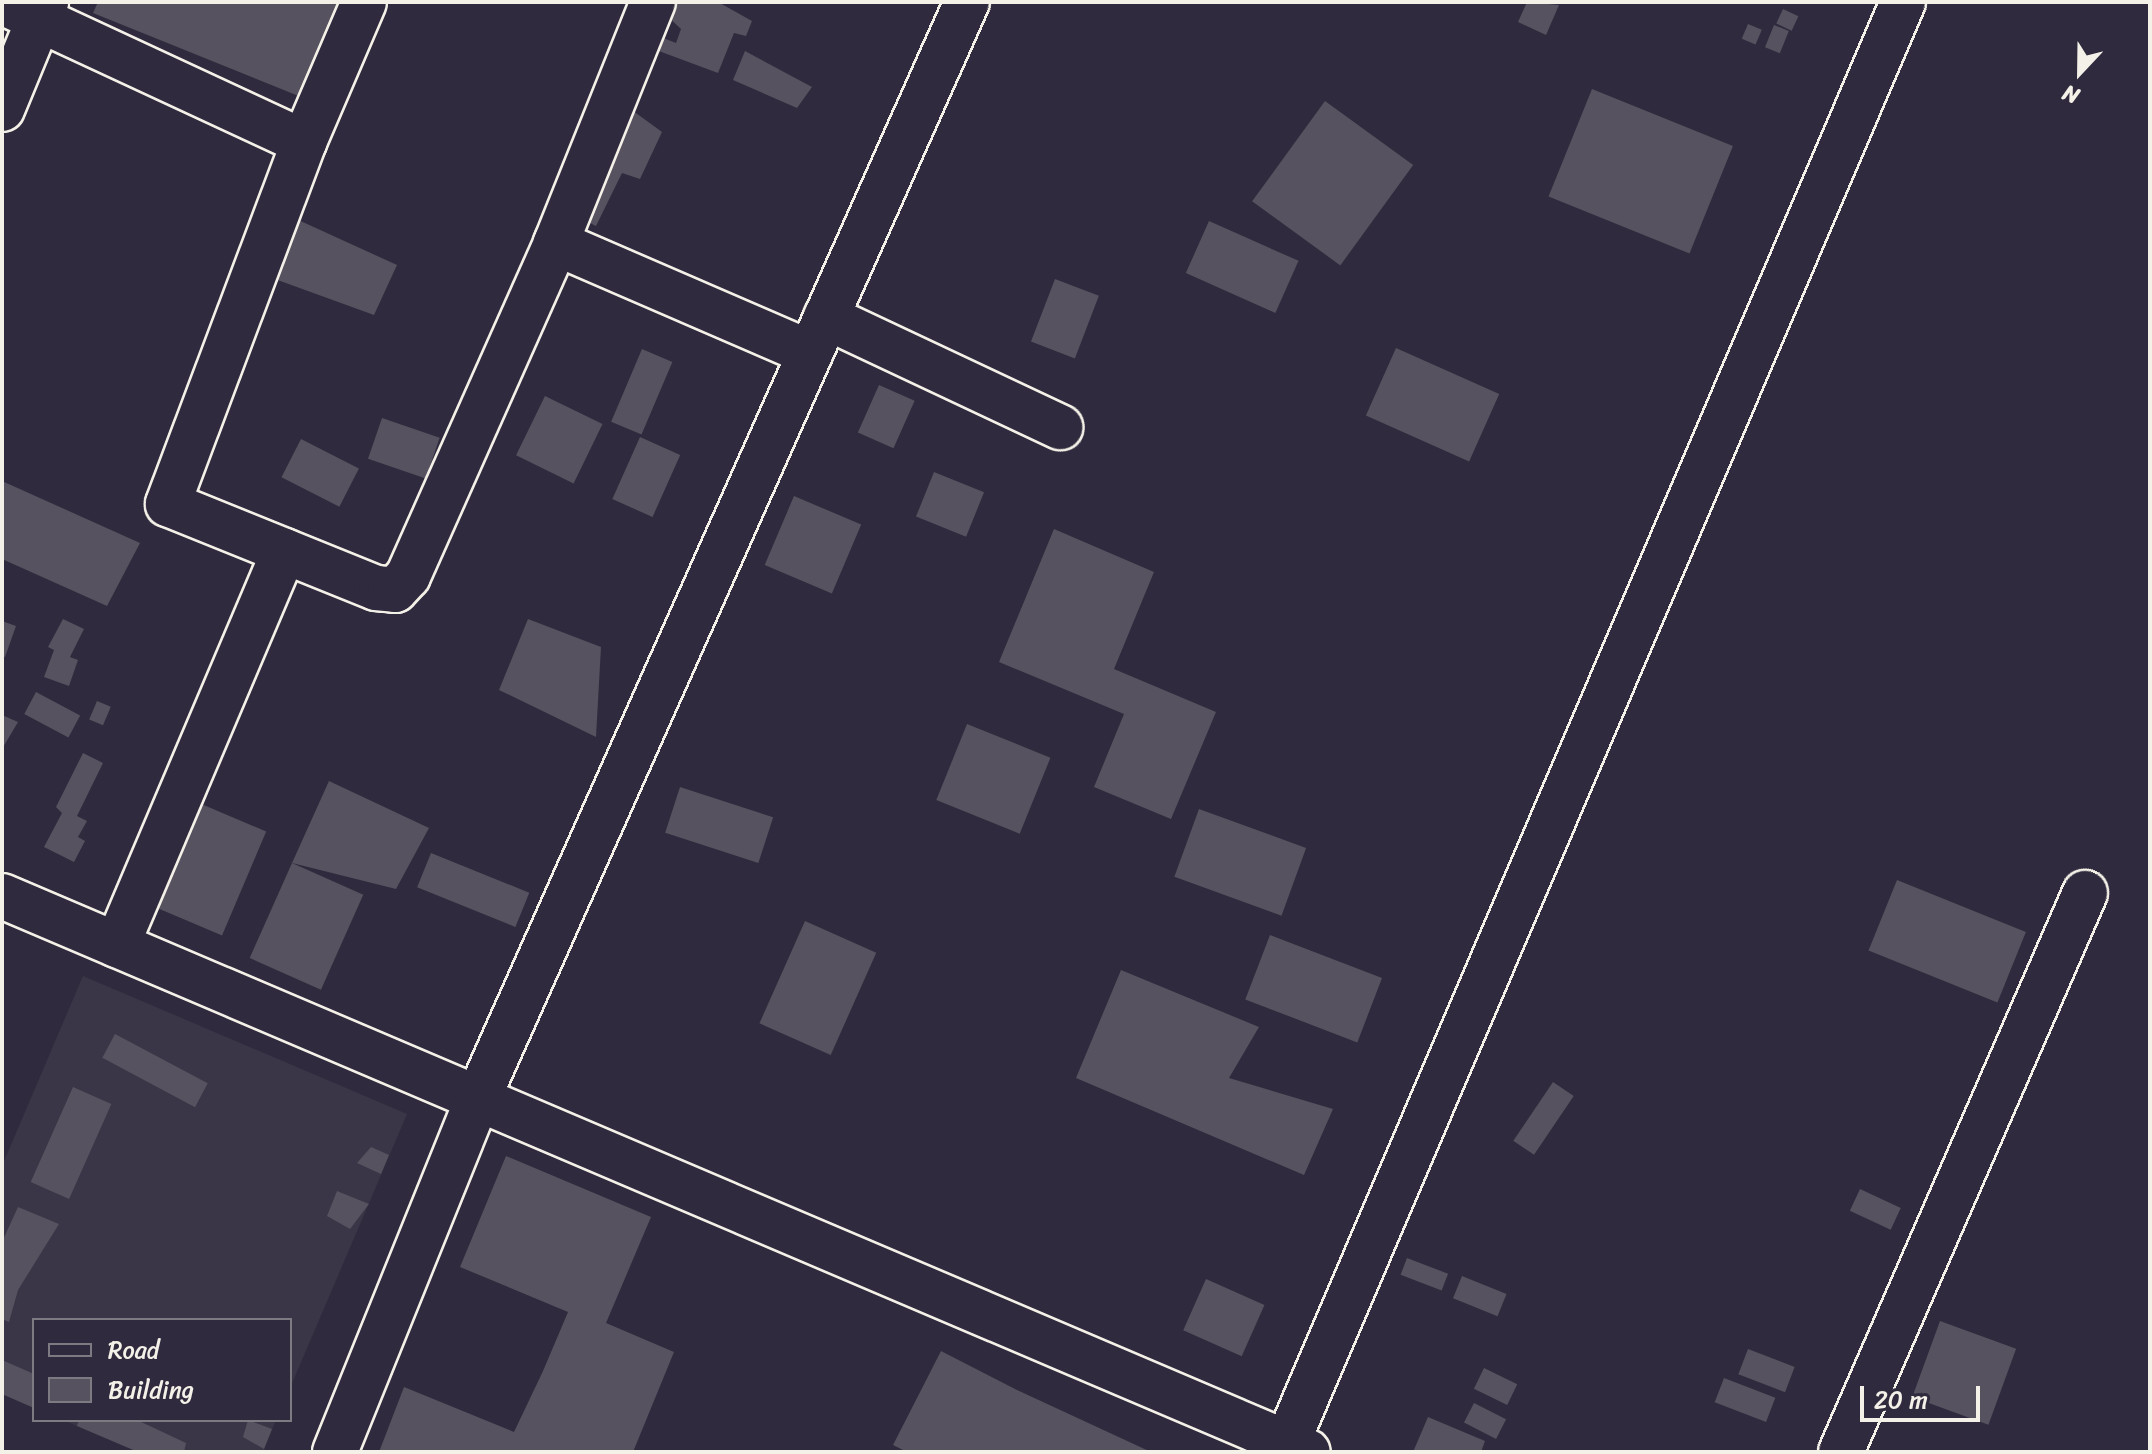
<!DOCTYPE html>
<style>
body{margin:0}
#map{position:relative;width:2152px;height:1454px;overflow:hidden;background:#2f2a3d;font-family:Sriracha,sans-serif}
div>[style]{position:absolute}
[style*='--x']{left:calc(var(--x)*1px);top:calc(var(--y)*1px);width:calc(var(--w)*1px);rotate:calc(var(--a)*1deg)}
.built>*{inset:0;background:#3b3647}
.building>*{inset:0;background:#56525f;transform-origin:0 0}
.roads{filter:drop-shadow(2px 0 #f4f1e8) drop-shadow(-2px 0 #f4f1e8) drop-shadow(0 2px #f4f1e8) drop-shadow(0 -2px #f4f1e8)}
.minor>*{height:44px;margin:-22px;padding:0 22px;transform-origin:22px;border-radius:22px;background:#2f2a3d}
span{translate:-50% -50%;white-space:nowrap;text-align:center;line-height:1.15;-webkit-text-stroke:7px #2f2a3d;paint-order:stroke}
.frame{position:absolute;inset:0;border:4px solid #f4f1e8;pointer-events:none}
.legend{position:absolute;left:32px;top:1318px;width:260px;height:104px;box-sizing:border-box;background:#2f2a3d;border:2px solid #7e7a81;margin:0;padding:10px 14px;list-style:none;font-size:24px;color:#f4f1e8}
.legend li{display:flex;align-items:center;gap:16px;height:40px}
.legend b{width:40px;border:2px solid #7e7a81}
.north{position:absolute;left:2040px;top:32px;width:80px;height:80px;-webkit-text-stroke:6px #2f2a3d;paint-order:stroke;rotate:202deg;font-size:22px;font-weight:700;line-height:32px;text-align:center;color:#f4f1e8}
.north::after{content:'';display:block;margin:auto;width:28px;height:36px;background:#f4f1e8;clip-path:polygon(50% 0,100% 100%,50% 72%,0 100%)}
.scale{position:absolute;left:1860px;top:1386px;width:120px;height:36px;box-sizing:border-box;border:4px solid #f4f1e8;border-top:0;padding-left:10px;font-size:24px;line-height:28px;white-space:nowrap;color:#f4f1e8;-webkit-text-stroke:6px #2f2a3d;paint-order:stroke}
</style>
<div id="map">
<div class="built">
<i style="clip-path:polygon(83px 976px,407px 1114px,290px 1388px,290px 1320px,34px 1320px,34px 1408px,2px 1394px,2px 1166px)"></i>
<i style="clip-path:polygon(63px 1420px,276px 1420px,263px 1452px,138px 1452px)"></i>
</div>
<div class="building">
<i style="clip-path:polygon(98px 2px,345px 2px,306px 99px,93px 13px)"></i>
<i style="clip-path:polygon(670px 2px,718px 2px,752px 21px,746px 36px,734px 33px,718px 73px,648px 47px,653px 34px,676px 43px,681px 29px,664px 13px)"></i>
<i style="clip-path:polygon(1527px 2px,1559px 5px,1546px 35px,1518px 22px)"></i>
<i style="left:1783px;top:9px;width:17px;height:16px;rotate:25deg"></i>
<i style="left:1748px;top:24px;width:15px;height:16px;rotate:23deg"></i>
<i style="left:1774px;top:25px;width:16px;height:24px;rotate:22deg"></i>
<i style="clip-path:polygon(745px 51px,812px 87px,797px 108px,733px 80px)"></i>
<i style="left:1592px;top:89px;width:152px;height:116px;rotate:22deg"></i>
<i style="left:1325px;top:101px;width:109px;height:124px;rotate:36deg"></i>
<i style="clip-path:polygon(625px 105px,662px 132px,640px 179px,622px 173px,596px 226px,569px 213px)"></i>
<i style="clip-path:polygon(294px 218px,397px 265px,374px 315px,272px 278px)"></i>
<i style="left:1209px;top:221px;width:98px;height:57px;rotate:24deg"></i>
<i style="left:1055px;top:279px;width:47px;height:67px;rotate:21deg"></i>
<i style="left:1396px;top:348px;width:113px;height:74px;rotate:24deg"></i>
<i style="left:642px;top:349px;width:33px;height:79px;rotate:23deg"></i>
<i style="left:879px;top:385px;width:39px;height:52px;rotate:24deg"></i>
<i style="left:545px;top:396px;width:64px;height:66px;rotate:26deg"></i>
<i style="left:382px;top:418px;width:61px;height:43px;rotate:19deg"></i>
<i style="left:640px;top:437px;width:44px;height:68px;rotate:24deg"></i>
<i style="left:301px;top:439px;width:65px;height:43px;rotate:27deg"></i>
<i style="left:934px;top:472px;width:54px;height:48px;rotate:22deg"></i>
<i style="clip-path:polygon(2px 481px,140px 543px,107px 606px,2px 559px)"></i>
<i style="left:794px;top:496px;width:73px;height:75px;rotate:23deg"></i>
<i style="clip-path:polygon(1054px 529px,1154px 572px,1114px 669px,1216px 712px,1171px 819px,1094px 787px,1124px 714px,999px 662px)"></i>
<i style="clip-path:polygon(63px 619px,84px 629px,70px 657px,78px 660px,69px 686px,44px 677px,54px 650px,48px 647px)"></i>
<i style="clip-path:polygon(528px 619px,601px 647px,596px 737px,499px 690px)"></i>
<i style="clip-path:polygon(2px 621px,16px 626px,5px 657px,2px 656px)"></i>
<i style="left:36px;top:692px;width:50px;height:25px;rotate:28deg"></i>
<i style="left:97px;top:701px;width:15px;height:20px;rotate:23deg"></i>
<i style="clip-path:polygon(2px 715px,18px 722px,2px 749px)"></i>
<i style="left:967px;top:724px;width:90px;height:82px;rotate:22deg"></i>
<i style="clip-path:polygon(83px 753px,103px 763px,77px 816px,87px 821px,78px 837px,85px 841px,74px 862px,44px 847px,62px 813px,56px 807px)"></i>
<i style="clip-path:polygon(329px 781px,429px 828px,396px 889px,292px 863px)"></i>
<i style="left:680px;top:787px;width:98px;height:48px;rotate:18deg"></i>
<i style="left:199px;top:803px;width:73px;height:113px;rotate:23deg"></i>
<i style="left:1199px;top:809px;width:114px;height:72px;rotate:20deg"></i>
<i style="left:431px;top:853px;width:106px;height:37px;rotate:22deg"></i>
<i style="left:292px;top:863px;width:78px;height:104px;rotate:24deg"></i>
<i style="left:1897px;top:880px;width:139px;height:76px;rotate:22deg"></i>
<i style="left:805px;top:921px;width:78px;height:112px;rotate:24deg"></i>
<i style="left:1270px;top:935px;width:120px;height:69px;rotate:21deg"></i>
<i style="clip-path:polygon(1121px 970px,1259px 1027px,1229px 1078px,1333px 1109px,1304px 1175px,1076px 1078px)"></i>
<i style="left:115px;top:1034px;width:105px;height:27px;rotate:28deg"></i>
<i style="left:1553px;top:1082px;width:25px;height:71px;rotate:34deg"></i>
<i style="left:73px;top:1087px;width:42px;height:104px;rotate:24deg"></i>
<i style="clip-path:polygon(371px 1147px,389px 1155px,381px 1174px,357px 1163px)"></i>
<i style="clip-path:polygon(506px 1156px,651px 1217px,606px 1323px,674px 1352px,633px 1452px,379px 1452px,404px 1387px,514px 1432px,543px 1371px,568px 1312px,460px 1267px)"></i>
<i style="left:1860px;top:1189px;width:45px;height:24px;rotate:25deg"></i>
<i style="clip-path:polygon(337px 1191px,369px 1204px,350px 1229px,327px 1216px)"></i>
<i style="clip-path:polygon(18px 1207px,59px 1224px,18px 1290px,9px 1322px,2px 1319px,2px 1242px)"></i>
<i style="left:1407px;top:1258px;width:44px;height:18px;rotate:21deg"></i>
<i style="left:1462px;top:1276px;width:48px;height:24px;rotate:22deg"></i>
<i style="left:1206px;top:1279px;width:64px;height:56px;rotate:24deg"></i>
<i style="left:1940px;top:1321px;width:81px;height:81px;rotate:20deg"></i>
<i style="left:1748px;top:1349px;width:50px;height:27px;rotate:21deg"></i>
<i style="clip-path:polygon(941px 1351px,1015px 1389px,1151px 1452px,907px 1452px,893px 1445px)"></i>
<i style="clip-path:polygon(2px 1360px,34px 1374px,34px 1408px,2px 1394px)"></i>
<i style="left:1484px;top:1368px;width:37px;height:23px;rotate:26deg"></i>
<i style="left:1724px;top:1378px;width:55px;height:26px;rotate:21deg"></i>
<i style="left:1474px;top:1403px;width:36px;height:22px;rotate:27deg"></i>
<i style="clip-path:polygon(1428px 1417px,1485px 1441px,1481px 1452px,1413px 1452px)"></i>
<i style="clip-path:polygon(79px 1420px,137px 1420px,186px 1443px,184px 1452px,138px 1452px,77px 1426px)"></i>
<i style="clip-path:polygon(248px 1420px,272px 1429px,264px 1449px,243px 1437px)"></i>
</div>
<div class="roads">
<div class="minor">
<i style="--x:2;--y:2;--w:333;--a:24.9"></i>
<i style="--x:304;--y:142;--w:152;--a:-66.8"></i>
<i style="--x:2;--y:109;--w:116;--a:-67.6"></i>
<i style="--x:304;--y:142;--w:387;--a:110.6"></i>
<i style="--x:168;--y:504;--w:224;--a:22"></i>
<i style="--x:376;--y:588;--w:19;--a:6"></i>
<i style="--x:395;--y:590;--w:19;--a:-47"></i>
<i style="--x:408;--y:576;--w:364;--a:-66"></i>
<i style="--x:556;--y:243;--w:260;--a:-68.1"></i>
<i style="--x:556;--y:243;--w:277;--a:23.4"></i>
<i style="--x:826;--y:317;--w:259;--a:25.2"></i>
<i style="--x:2;--y:896;--w:1419;--a:23.06"></i>
<i style="--x:117;--y:945;--w:428;--a:-67"></i>
<i style="--x:335;--y:1452;--w:382;--a:-68"></i>
<i style="--x:478;--y:1098;--w:1200;--a:-65.96"></i>
<i style="--x:1283;--y:1452;--w:1577;--a:-66.85"></i>
<i style="--x:1841;--y:1452;--w:610;--a:-66.42"></i>
</div>
</div>
<div class="frame"></div>
<ul class="legend">
<li><b style="height:10px;background:#2f2a3d"></b>Road</li>
<li><b style="height:22px;background:#56525f"></b>Building</li>
</ul>
<div class="north">N</div>
<div class="scale">20 m</div>
</div>
